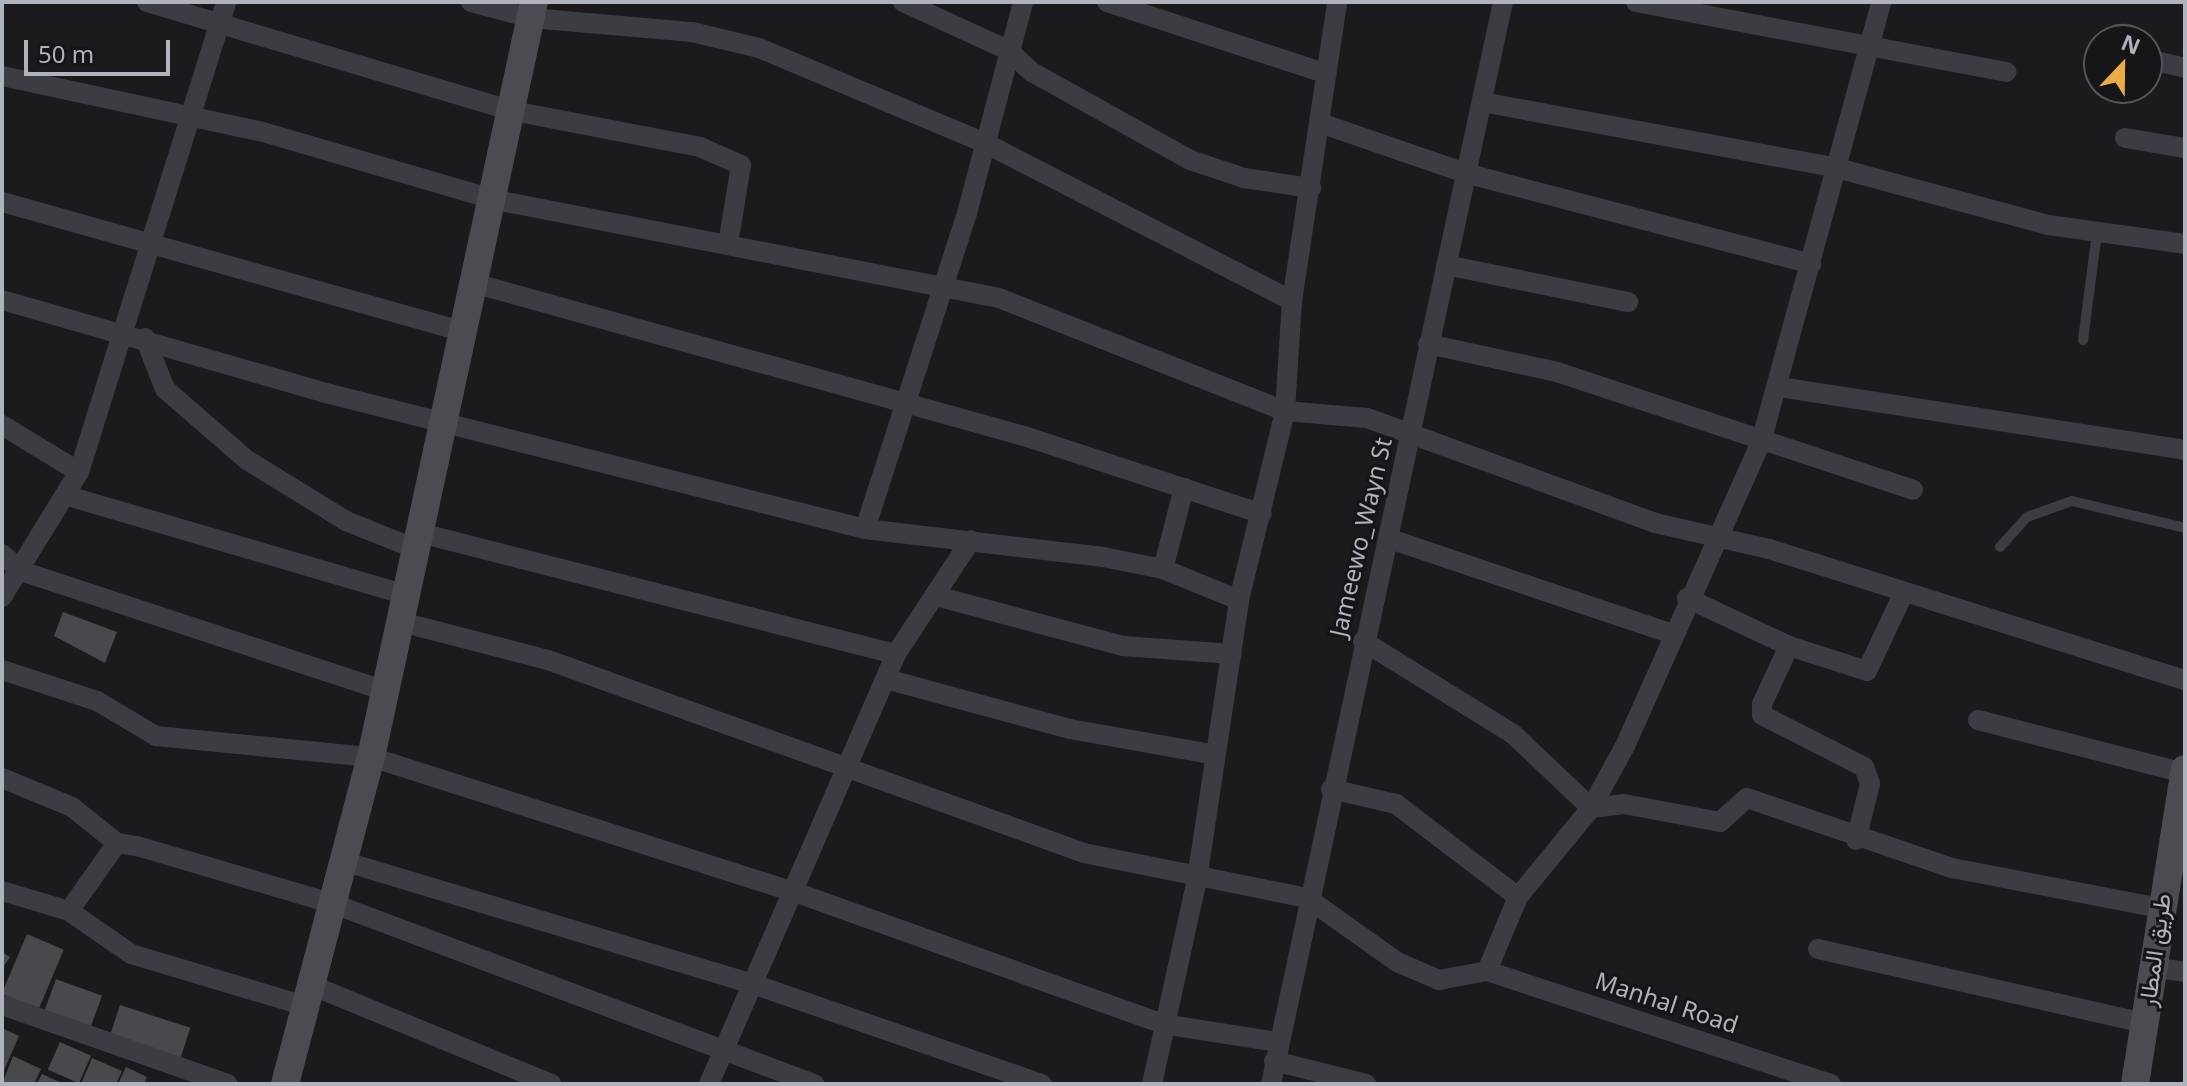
<!DOCTYPE html>
<meta charset="utf-8">
<style>
body{margin:0}
#map{position:relative;width:2187px;height:1086px;overflow:hidden;background:#1b1b1d;font-family:"Noto Sans",Vazirmatn,sans-serif}
div>[style]{position:absolute}
[style*='--x']{left:calc(var(--x)*1px);top:calc(var(--y)*1px);width:calc(var(--w)*1px);rotate:calc(var(--a)*1deg)}
.building>*{inset:0;background:#48494d;transform-origin:0 0}
.lane>*{height:10px;margin:-5px;padding:0 5px;transform-origin:5px;border-radius:5px;background:#3c3d42}
.street>*{height:20px;margin:-10px;padding:0 10px;transform-origin:10px;border-radius:10px;background:#3c3d42}
.secondary>*{height:28px;margin:-14px;padding:0 14px;transform-origin:14px;border-radius:14px;background:#4a4c52}
span{translate:-50% -50%;white-space:nowrap;text-align:center;line-height:1.15;-webkit-text-stroke:6px #161618;paint-order:stroke}
.street-label{font-size:24px;color:#aeb3bc}
.frame{position:absolute;inset:0;border:4px solid #aeb3bc;pointer-events:none}
.north{position:absolute;left:2083px;top:24px;width:80px;height:80px;box-sizing:border-box;background:#161618;border:2px solid #53555a;border-radius:50%;rotate:22deg;font-size:22px;font-weight:700;line-height:32px;text-align:center;color:#aeb3bc}
.north::after{content:'';display:block;margin:auto;width:28px;height:36px;background:#ebab45;clip-path:polygon(50% 0,100% 100%,50% 72%,0 100%)}
.scale{position:absolute;left:24px;top:40px;width:146px;height:36px;box-sizing:border-box;border:4px solid #aeb3bc;border-top:0;padding-left:10px;font-size:24px;line-height:28px;white-space:nowrap;color:#aeb3bc;-webkit-text-stroke:6px #161618;paint-order:stroke}
</style>
<div id="map">
<div class="building">
<i style="clip-path:polygon(63px 612px,117px 632px,105px 663px,54px 636px)"></i>
<i style="left:27px;top:934px;width:40px;height:65px;rotate:23deg"></i>
<i style="clip-path:polygon(2px 952px,10px 957px,2px 969px)"></i>
<i style="left:56px;top:979px;width:49px;height:33px;rotate:20deg"></i>
<i style="left:120px;top:1005px;width:74px;height:34px;rotate:18deg"></i>
<i style="clip-path:polygon(2px 1028px,19px 1036px,2px 1075px)"></i>
<i style="left:60px;top:1042px;width:34px;height:30px;rotate:24deg"></i>
<i style="clip-path:polygon(13px 1056px,41px 1069px,34px 1084px,2px 1084px)"></i>
<i style="clip-path:polygon(92px 1058px,122px 1071px,116px 1084px,81px 1084px)"></i>
<i style="clip-path:polygon(126px 1067px,147px 1077px,144px 1084px,118px 1084px)"></i>
<i style="clip-path:polygon(42px 1074px,64px 1084px,37px 1084px)"></i>
</div>
<div class="lane">
<i style="--x:2083;--y:340;--w:109;--a:-82.6"></i>
<i style="--x:2000;--y:547;--w:40;--a:-48"></i>
<i style="--x:2027;--y:517;--w:48;--a:-19.6"></i>
<i style="--x:2072;--y:501;--w:116;--a:13.4"></i>
</div>
<div class="street">
<i style="--x:147;--y:2;--w:382;--a:16.6"></i>
<i style="--x:513;--y:111;--w:190;--a:10.9"></i>
<i style="--x:700;--y:147;--w:45;--a:23.7"></i>
<i style="--x:741;--y:165;--w:80;--a:99.3"></i>
<i style="--x:471;--y:2;--w:62;--a:14.9"></i>
<i style="--x:531;--y:18;--w:162;--a:5"></i>
<i style="--x:692;--y:32;--w:69;--a:13.4"></i>
<i style="--x:759;--y:48;--w:245;--a:22.8"></i>
<i style="--x:985;--y:143;--w:345;--a:27.2"></i>
<i style="--x:903;--y:2;--w:115;--a:24.6"></i>
<i style="--x:1008;--y:50;--w:33;--a:43"></i>
<i style="--x:1032;--y:72;--w:181;--a:29.1"></i>
<i style="--x:1190;--y:160;--w:57;--a:18.4"></i>
<i style="--x:1244;--y:178;--w:68;--a:8.5"></i>
<i style="--x:1107;--y:2;--w:231;--a:18.1"></i>
<i style="--x:1636;--y:2;--w:377;--a:10.7"></i>
<i style="--x:2147;--y:59;--w:39;--a:13"></i>
<i style="--x:2;--y:76;--w:267;--a:12.1"></i>
<i style="--x:263;--y:132;--w:243;--a:16.3"></i>
<i style="--x:496;--y:200;--w:512;--a:11.02"></i>
<i style="--x:999;--y:298;--w:308;--a:21.6"></i>
<i style="--x:1285;--y:411;--w:82;--a:4.9"></i>
<i style="--x:1367;--y:418;--w:307;--a:20"></i>
<i style="--x:1655;--y:523;--w:117;--a:12.8"></i>
<i style="--x:1769;--y:549;--w:436;--a:17.5"></i>
<i style="--x:1482;--y:102;--w:361;--a:10.5"></i>
<i style="--x:1837;--y:168;--w:219;--a:15.1"></i>
<i style="--x:2048;--y:225;--w:138;--a:7.9"></i>
<i style="--x:1320;--y:123;--w:153;--a:19"></i>
<i style="--x:1465;--y:173;--w:358;--a:14.7"></i>
<i style="--x:2125;--y:138;--w:61;--a:9.5"></i>
<i style="--x:2;--y:202;--w:482;--a:15.7"></i>
<i style="--x:1446;--y:265;--w:186;--a:11.5"></i>
<i style="--x:477;--y:284;--w:568;--a:15.53"></i>
<i style="--x:1024;--y:436;--w:250;--a:18.1"></i>
<i style="--x:2;--y:300;--w:333;--a:16"></i>
<i style="--x:322;--y:392;--w:560;--a:14.16"></i>
<i style="--x:865;--y:529;--w:240;--a:6.7"></i>
<i style="--x:1103;--y:557;--w:61;--a:11.3"></i>
<i style="--x:1163;--y:569;--w:82;--a:22.2"></i>
<i style="--x:145;--y:338;--w:55;--a:68.6"></i>
<i style="--x:165;--y:389;--w:108;--a:40.9"></i>
<i style="--x:247;--y:460;--w:116;--a:31.6"></i>
<i style="--x:346;--y:521;--w:78;--a:21.9"></i>
<i style="--x:1428;--y:344;--w:132;--a:12.2"></i>
<i style="--x:1557;--y:372;--w:375;--a:18.3"></i>
<i style="--x:1779;--y:387;--w:411;--a:8.8"></i>
<i style="--x:2;--y:425;--w:90;--a:31.4"></i>
<i style="--x:68;--y:496;--w:353;--a:16.3"></i>
<i style="--x:865;--y:529;--w:332;--a:-72.1"></i>
<i style="--x:967;--y:213;--w:218;--a:-75.1"></i>
<i style="--x:420;--y:533;--w:491;--a:14.3"></i>
<i style="--x:1390;--y:539;--w:295;--a:18.6"></i>
<i style="--x:2;--y:554;--w:25;--a:42"></i>
<i style="--x:21;--y:571;--w:384;--a:18.2"></i>
<i style="--x:1163;--y:569;--w:84;--a:-75.5"></i>
<i style="--x:2;--y:597;--w:147;--a:-58.4"></i>
<i style="--x:79;--y:472;--w:492;--a:-72.6"></i>
<i style="--x:940;--y:597;--w:189;--a:15"></i>
<i style="--x:1123;--y:646;--w:109;--a:4.2"></i>
<i style="--x:1687;--y:598;--w:113;--a:25.2"></i>
<i style="--x:401;--y:622;--w:152;--a:14.5"></i>
<i style="--x:548;--y:660;--w:570;--a:19.8"></i>
<i style="--x:1084;--y:853;--w:227;--a:11.4"></i>
<i style="--x:1307;--y:898;--w:110;--a:35.4"></i>
<i style="--x:1397;--y:962;--w:46;--a:23.2"></i>
<i style="--x:1439;--y:980;--w:49;--a:-10.6"></i>
<i style="--x:1487;--y:971;--w:80;--a:-67.3"></i>
<i style="--x:1518;--y:897;--w:115;--a:-50.6"></i>
<i style="--x:1591;--y:808;--w:71;--a:-61.3"></i>
<i style="--x:1625;--y:746;--w:333;--a:-65.9"></i>
<i style="--x:1761;--y:442;--w:456;--a:-74.7"></i>
<i style="--x:1363;--y:641;--w:176;--a:31.8"></i>
<i style="--x:1513;--y:734;--w:108;--a:43.5"></i>
<i style="--x:1591;--y:808;--w:33;--a:-7"></i>
<i style="--x:1624;--y:804;--w:98;--a:10.6"></i>
<i style="--x:1720;--y:822;--w:36;--a:-42"></i>
<i style="--x:1747;--y:798;--w:217;--a:18.9"></i>
<i style="--x:1952;--y:868;--w:211;--a:10.9"></i>
<i style="--x:2;--y:670;--w:100;--a:18.1"></i>
<i style="--x:97;--y:701;--w:69;--a:30.7"></i>
<i style="--x:156;--y:736;--w:216;--a:5.6"></i>
<i style="--x:371;--y:757;--w:439;--a:17.7"></i>
<i style="--x:789;--y:890;--w:397;--a:19.7"></i>
<i style="--x:1163;--y:1024;--w:116;--a:8.9"></i>
<i style="--x:886;--y:679;--w:191;--a:15.2"></i>
<i style="--x:1070;--y:729;--w:148;--a:10.1"></i>
<i style="--x:1978;--y:720;--w:213;--a:14.4"></i>
<i style="--x:2;--y:778;--w:76;--a:22.5"></i>
<i style="--x:72;--y:807;--w:58;--a:38.7"></i>
<i style="--x:1331;--y:789;--w:67;--a:13"></i>
<i style="--x:1396;--y:804;--w:153;--a:37.3"></i>
<i style="--x:1856;--y:840;--w:58;--a:-76"></i>
<i style="--x:1870;--y:784;--w:18;--a:-109"></i>
<i style="--x:1864;--y:767;--w:114;--a:-153"></i>
<i style="--x:1762;--y:715;--w:11;--a:-90"></i>
<i style="--x:1762;--y:704;--w:64;--a:-65"></i>
<i style="--x:1789;--y:646;--w:82;--a:17.8"></i>
<i style="--x:1867;--y:671;--w:85;--a:-64.9"></i>
<i style="--x:346;--y:862;--w:419;--a:16.7"></i>
<i style="--x:747;--y:982;--w:312;--a:19.1"></i>
<i style="--x:2;--y:891;--w:70;--a:16.6"></i>
<i style="--x:69;--y:911;--w:75;--a:34.7"></i>
<i style="--x:131;--y:954;--w:182;--a:16.6"></i>
<i style="--x:69;--y:911;--w:83;--a:-54.8"></i>
<i style="--x:117;--y:843;--w:20;--a:9"></i>
<i style="--x:137;--y:846;--w:205;--a:16.4"></i>
<i style="--x:334;--y:904;--w:513;--a:20.56"></i>
<i style="--x:1818;--y:949;--w:333;--a:12.8"></i>
<i style="--x:2151;--y:967;--w:34;--a:8"></i>
<i style="--x:1487;--y:971;--w:362;--a:18.2"></i>
<i style="--x:311;--y:985;--w:260;--a:22.4"></i>
<i style="--x:2;--y:1005;--w:239;--a:19.3"></i>
<i style="--x:1274;--y:1061;--w:95;--a:14"></i>
<i style="--x:709;--y:1084;--w:469;--a:-66.5"></i>
<i style="--x:896;--y:654;--w:136;--a:-56.7"></i>
<i style="--x:1152;--y:1084;--w:210;--a:-77.6"></i>
<i style="--x:1197;--y:879;--w:282;--a:-81.4"></i>
<i style="--x:1239;--y:600;--w:195;--a:-76.3"></i>
<i style="--x:1285;--y:411;--w:110;--a:-86.4"></i>
<i style="--x:1292;--y:301;--w:302;--a:-81.4"></i>
<i style="--x:1271;--y:1084;--w:1107;--a:-77.9"></i>
</div>
<div class="secondary">
<i style="--x:285;--y:1084;--w:338;--a:-75.3"></i>
<i style="--x:371;--y:757;--w:772;--a:-77.82"></i>
<i style="--x:2135;--y:1084;--w:319;--a:-81"></i>
</div>
<div class="street-label">
<span style="left:1360px;top:537px;rotate:-77deg">Jameewo_Wayn St</span>
<span style="left:2154px;top:950px;rotate:-82deg">طريق المطار</span>
<span style="left:1667px;top:1002px;rotate:18deg">Manhal Road</span>
</div>
<div class="frame"></div>
<div class="north">N</div>
<div class="scale">50 m</div>
</div>
